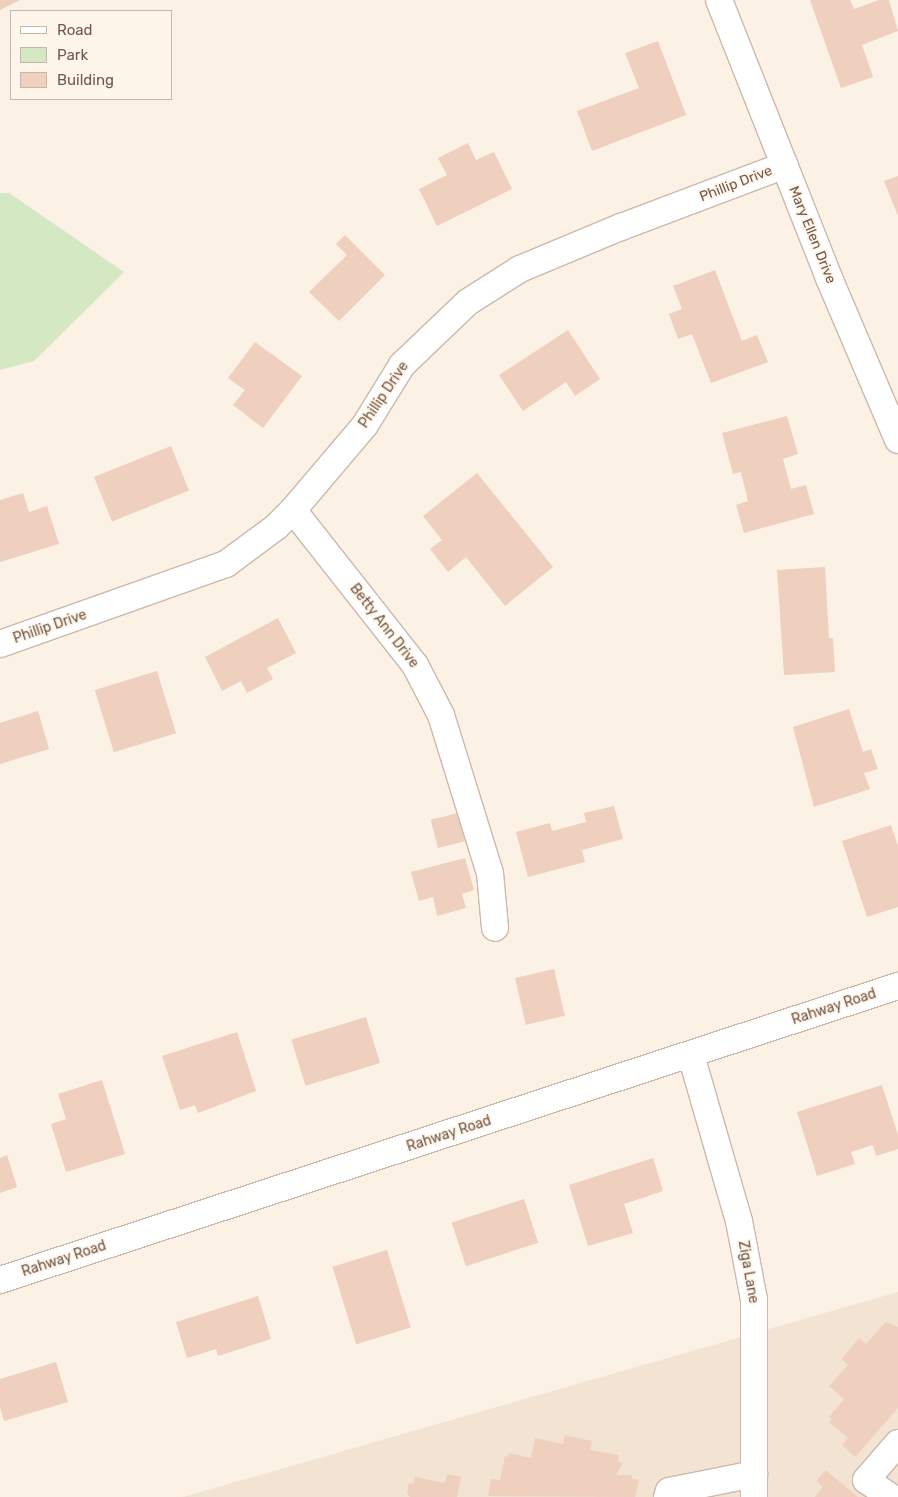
<!DOCTYPE html>
<style>
body{margin:0}
#map{position:relative;width:898px;height:1497px;overflow:hidden;background:#fbf1e4;font-family:Rubik,sans-serif}
div>[style]{position:absolute}
[style*='--x']{left:calc(var(--x)*1px);top:calc(var(--y)*1px);width:calc(var(--w)*1px);rotate:calc(var(--a)*1deg)}
.residential>*{inset:0;background:#f2e3d2}
.green>*{inset:0;background:#d3e8c3}
.building>*{inset:0;background:#efcfbd;transform-origin:0 0}
.roads{filter:drop-shadow(1px 0 #ccb9ab) drop-shadow(-1px 0 #ccb9ab) drop-shadow(0 1px #ccb9ab) drop-shadow(0 -1px #ccb9ab)}
.minor>*{height:26px;margin:-13px;padding:0 13px;transform-origin:13px;border-radius:13px;background:#fff}
span{translate:-50% -50%;white-space:nowrap;text-align:center;line-height:1.15;-webkit-text-stroke:4px #fef6ea;paint-order:stroke}
.street-label{font-size:14px;color:#72584b}
.legend{position:absolute;left:10px;top:10px;width:162px;height:90px;box-sizing:border-box;background:#fef6ea;border:1px solid #c6b7aa;margin:0;padding:6px 9px;list-style:none;font-size:15px;color:#72584b}
.legend li{display:flex;align-items:center;gap:10px;height:25px}
.legend b{width:25px;border:1px solid #c6b7aa}
</style>
<div id="map">
<div class="residential">
<i style="clip-path:polygon(898px 1292px,898px 1497px,183px 1497px)"></i>
</div>
<div class="green">
<i style="clip-path:polygon(0 193px,9px 193px,124px 272px,34px 361px,0 370px)"></i>
</div>
<div class="building">
<i style="clip-path:polygon(0 0,20px 0,0 10px)"></i>
<i style="clip-path:polygon(810px 0,850px 0,854px 9px,879px 0,889px 0,898px 31px,862px 45px,873px 77px,841px 88px)"></i>
<i style="clip-path:polygon(658px 41px,686px 115px,592px 151px,577px 111px,639px 88px,625px 53px)"></i>
<i style="clip-path:polygon(468px 143px,476px 160px,494px 152px,512px 189px,437px 226px,419px 189px,447px 175px,438px 158px)"></i>
<i style="clip-path:polygon(898px 176px,898px 216px,884px 181px)"></i>
<i style="clip-path:polygon(345px 235px,385px 275px,339px 321px,309px 292px,347px 255px,336px 244px)"></i>
<i style="clip-path:polygon(715px 270px,742px 341px,757px 335px,768px 362px,711px 383px,692px 334px,678px 339px,669px 314px,682px 309px,673px 286px)"></i>
<i style="clip-path:polygon(568px 330px,600px 379px,575px 396px,566px 382px,523px 411px,499px 375px)"></i>
<i style="clip-path:polygon(255px 342px,302px 376px,263px 428px,233px 405px,245px 390px,228px 378px)"></i>
<i style="clip-path:polygon(787px 416px,798px 454px,783px 459px,791px 489px,806px 485px,814px 514px,744px 533px,736px 505px,748px 501px,741px 472px,733px 474px,722px 433px)"></i>
<i style="left:171px;top:446px;width:48px;height:83px;rotate:68deg"></i>
<i style="clip-path:polygon(477px 473px,553px 567px,505px 606px,466px 557px,448px 572px,430px 549px,442px 540px,423px 516px)"></i>
<i style="clip-path:polygon(23px 493px,29px 512px,47px 506px,59px 544px,0 562px,0 500px)"></i>
<i style="clip-path:polygon(825px 567px,829px 638px,833px 638px,835px 672px,784px 675px,777px 570px)"></i>
<i style="clip-path:polygon(278px 618px,296px 653px,267px 668px,273px 679px,247px 693px,241px 681px,222px 691px,205px 657px)"></i>
<i style="left:157px;top:671px;width:65px;height:65px;rotate:73deg"></i>
<i style="clip-path:polygon(849px 709px,863px 752px,871px 749px,878px 769px,864px 773px,870px 789px,814px 807px,793px 727px)"></i>
<i style="clip-path:polygon(38px 711px,49px 749px,0 764px,0 723px)"></i>
<i style="clip-path:polygon(614px 806px,623px 839px,582px 850px,585px 862px,528px 877px,516px 832px,550px 823px,552px 831px,586px 822px,584px 813px)"></i>
<i style="left:458px;top:813px;width:29px;height:28px;rotate:76deg"></i>
<i style="clip-path:polygon(891px 825px,898px 846px,898px 907px,867px 917px,842px 841px)"></i>
<i style="clip-path:polygon(465px 858px,474px 890px,462px 894px,466px 908px,437px 916px,433px 897px,419px 901px,411px 872px)"></i>
<i style="left:554px;top:969px;width:48px;height:40px;rotate:77deg"></i>
<i style="left:366px;top:1017px;width:48px;height:78px;rotate:73deg"></i>
<i style="clip-path:polygon(237px 1032px,256px 1091px,198px 1113px,195px 1105px,180px 1110px,162px 1056px)"></i>
<i style="clip-path:polygon(102px 1080px,125px 1154px,66px 1172px,51px 1124px,66px 1119px,58px 1094px)"></i>
<i style="clip-path:polygon(882px 1085px,898px 1135px,898px 1149px,876px 1156px,873px 1145px,851px 1152px,855px 1164px,817px 1176px,797px 1112px)"></i>
<i style="clip-path:polygon(7px 1155px,17px 1187px,0 1193px,0 1158px)"></i>
<i style="clip-path:polygon(653px 1158px,663px 1191px,624px 1204px,633px 1233px,588px 1246px,569px 1185px)"></i>
<i style="left:524px;top:1199px;width:46px;height:76px;rotate:72deg"></i>
<i style="left:387px;top:1250px;width:81px;height:57px;rotate:73deg"></i>
<i style="clip-path:polygon(258px 1296px,271px 1339px,218px 1356px,216px 1349px,187px 1358px,176px 1322px)"></i>
<i style="clip-path:polygon(886px 1322px,898px 1327px,898px 1408px,855px 1457px,842px 1445px,848px 1438px,829px 1422px,832px 1419px,829px 1417px,844px 1399px,829px 1386px,848px 1365px,842px 1359px,859px 1338px,866px 1344px)"></i>
<i style="clip-path:polygon(56px 1362px,68px 1402px,4px 1421px,0 1407px,0 1379px)"></i>
<i style="clip-path:polygon(565px 1435px,592px 1441px,590px 1450px,619px 1455px,618px 1462px,623px 1463px,616px 1475px,632px 1475px,632px 1479px,639px 1480px,635px 1497px,488px 1496px,491px 1479px,500px 1480px,505px 1456px,508px 1457px,509px 1453px,531px 1458px,535px 1438px,563px 1444px)"></i>
<i style="clip-path:polygon(826px 1470px,858px 1497px,815px 1497px,823px 1487px,816px 1481px)"></i>
<i style="clip-path:polygon(447px 1474px,461px 1477px,457px 1497px,410px 1497px,407px 1493px,409px 1483px,413px 1484px,415px 1477px,445px 1483px)"></i>
</div>
<div class="roads">
<div class="minor">
<i style="--x:719;--y:0;--w:299;--a:68.4"></i>
<i style="--x:829;--y:278;--w:176;--a:66.9"></i>
<i style="--x:293;--y:510;--w:197;--a:51.8"></i>
<i style="--x:415;--y:665;--w:56;--a:62.5"></i>
<i style="--x:441;--y:715;--w:165;--a:72.8"></i>
<i style="--x:490;--y:873;--w:55;--a:84.8"></i>
<i style="--x:0;--y:644;--w:240;--a:-19.5"></i>
<i style="--x:226;--y:564;--w:62;--a:-36.5"></i>
<i style="--x:276;--y:527;--w:24;--a:-45"></i>
<i style="--x:293;--y:510;--w:111;--a:-49.7"></i>
<i style="--x:365;--y:425;--w:70;--a:-58.3"></i>
<i style="--x:402;--y:365;--w:91;--a:-43.7"></i>
<i style="--x:468;--y:302;--w:62;--a:-32.4"></i>
<i style="--x:520;--y:269;--w:109;--a:-22.6"></i>
<i style="--x:621;--y:227;--w:175;--a:-20.7"></i>
<i style="--x:691;--y:1055;--w:173;--a:73.9"></i>
<i style="--x:739;--y:1221;--w:80;--a:79.2"></i>
<i style="--x:754;--y:1300;--w:197;--a:90"></i>
<i style="--x:0;--y:1280;--w:945;--a:-18.13"></i>
<i style="--x:667;--y:1497;--w:6;--a:-72"></i>
<i style="--x:669;--y:1491;--w:87;--a:-11.3"></i>
<i style="--x:891;--y:1497;--w:30;--a:-146"></i>
<i style="--x:866;--y:1480;--w:49;--a:-49.1"></i>
</div>
</div>
<div class="street-label">
<span style="left:736px;top:184px;rotate:-21deg">Phillip Drive</span>
<span style="left:812px;top:235px;rotate:68deg">Mary Ellen Drive</span>
<span style="left:384px;top:395px;rotate:-56deg">Phillip Drive</span>
<span style="left:384px;top:626px;rotate:52deg">Betty Ann Drive</span>
<span style="left:50px;top:627px;rotate:-19deg">Phillip Drive</span>
<span style="left:834px;top:1007px;rotate:-18deg">Rahway Road</span>
<span style="left:449px;top:1134px;rotate:-18deg">Rahway Road</span>
<span style="left:64px;top:1259px;rotate:-18deg">Rahway Road</span>
<span style="left:748px;top:1272px;rotate:80deg">Ziga Lane</span>
</div>
<ul class="legend">
<li><b style="height:6px;background:#fff"></b>Road</li>
<li><b style="height:14px;background:#d3e8c3"></b>Park</li>
<li><b style="height:14px;background:#efcfbd"></b>Building</li>
</ul>
</div>
